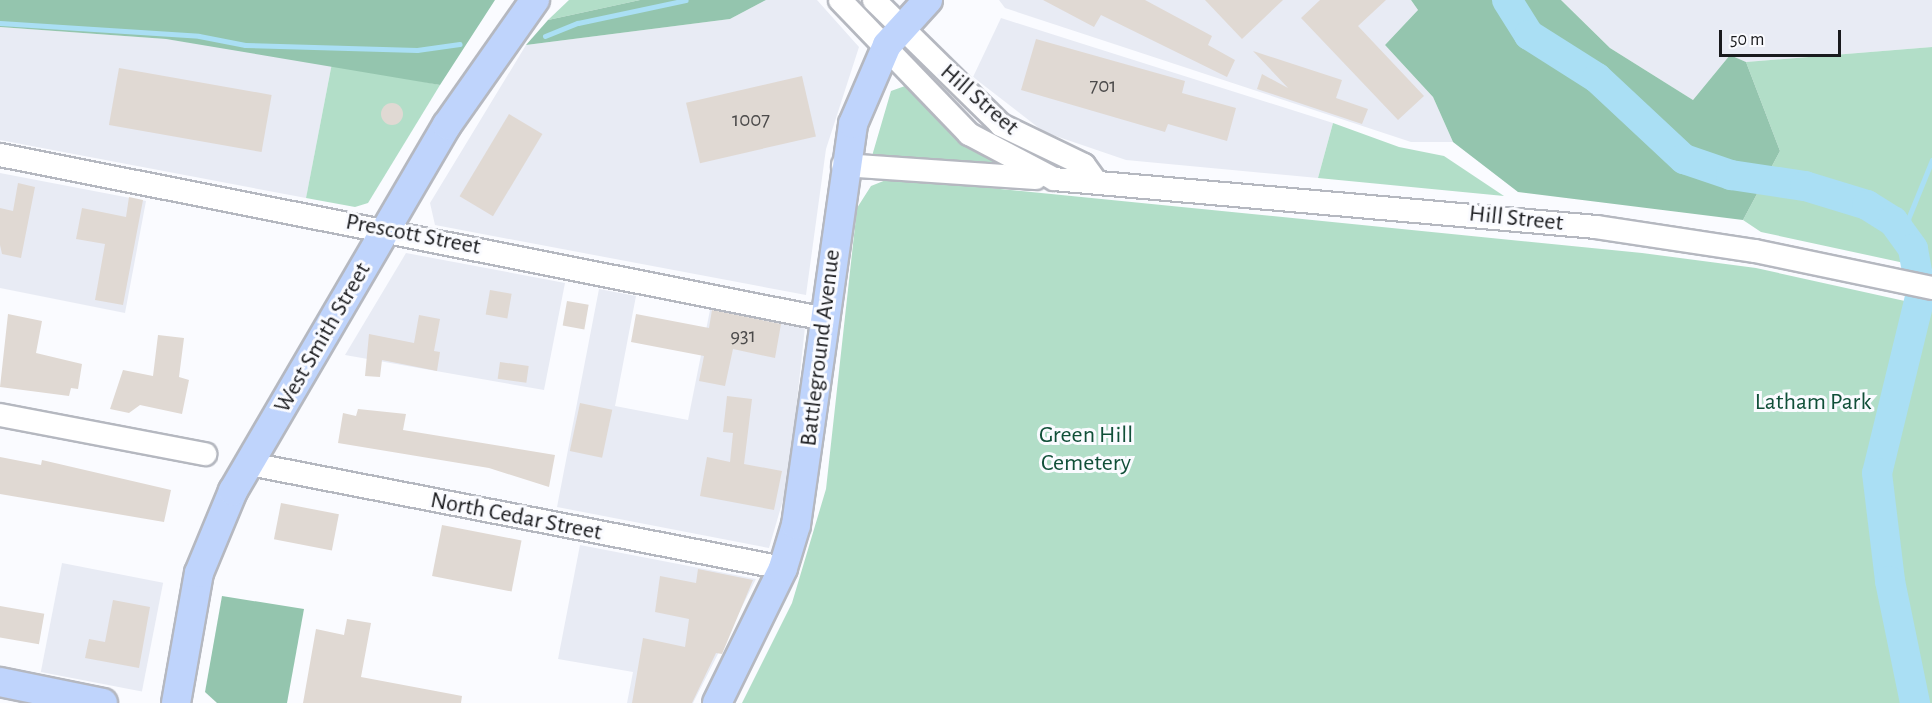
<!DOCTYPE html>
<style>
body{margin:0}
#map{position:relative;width:1932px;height:703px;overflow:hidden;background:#fafbff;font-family:"Alegreya Sans",sans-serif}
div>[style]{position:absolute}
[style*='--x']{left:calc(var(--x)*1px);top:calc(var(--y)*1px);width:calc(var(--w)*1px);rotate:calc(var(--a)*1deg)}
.built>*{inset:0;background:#e8ebf4;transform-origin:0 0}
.green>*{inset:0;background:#b2dec8}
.forest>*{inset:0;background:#94c5ae}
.stream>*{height:5px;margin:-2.5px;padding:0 2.5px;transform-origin:2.5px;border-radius:2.5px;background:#aadff4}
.river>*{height:30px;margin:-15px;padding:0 15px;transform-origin:15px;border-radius:15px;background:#aadff4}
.building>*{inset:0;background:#e0d9d3;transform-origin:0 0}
.round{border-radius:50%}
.roads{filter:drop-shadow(2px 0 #b5b8c0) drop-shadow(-2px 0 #b5b8c0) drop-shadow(0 2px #b5b8c0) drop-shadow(0 -2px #b5b8c0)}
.minor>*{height:22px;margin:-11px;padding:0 11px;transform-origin:11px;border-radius:11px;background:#fff}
.major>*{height:28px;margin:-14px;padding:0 14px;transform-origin:14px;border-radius:14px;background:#bfd4fc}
span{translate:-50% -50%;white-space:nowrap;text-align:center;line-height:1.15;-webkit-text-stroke:6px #fafbff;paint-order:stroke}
.number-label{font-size:21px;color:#4b4a4a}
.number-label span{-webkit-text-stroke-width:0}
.street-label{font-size:24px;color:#191a1d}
.park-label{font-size:24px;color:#104f38}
.scale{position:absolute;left:1719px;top:30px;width:122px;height:27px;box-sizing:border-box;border:3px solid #191a1d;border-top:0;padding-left:8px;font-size:18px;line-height:21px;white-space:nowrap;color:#191a1d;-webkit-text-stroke:4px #fafbff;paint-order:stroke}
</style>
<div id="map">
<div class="built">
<i style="clip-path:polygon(766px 0,817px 0,859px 47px,826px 149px,806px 295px,435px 225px,430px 203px,526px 45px,730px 19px)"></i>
<i style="clip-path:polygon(999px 0,1411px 0,1418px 10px,1385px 45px,1433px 97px,1453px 142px,1411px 142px,1005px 8px)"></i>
<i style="clip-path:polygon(1561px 0,1932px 0,1932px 47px,1746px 62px,1730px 55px,1693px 100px,1610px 48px)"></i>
<i style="clip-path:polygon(1001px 18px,1333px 123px,1318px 178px,1126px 160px,1044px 132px,973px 77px)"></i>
<i style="clip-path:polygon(0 27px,166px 39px,332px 63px,306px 198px,0 140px)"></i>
<i style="clip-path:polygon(0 173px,146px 201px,125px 313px,0 288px)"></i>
<i style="clip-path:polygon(406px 253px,565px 283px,544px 390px,345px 355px)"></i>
<i style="clip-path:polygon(599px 289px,636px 296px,615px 406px,688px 420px,710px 310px,805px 327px,788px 483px,769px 548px,557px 507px)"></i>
<i style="clip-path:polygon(580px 545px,756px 579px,693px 703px,627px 703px,633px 672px,558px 659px)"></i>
<i style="left:62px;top:563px;width:103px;height:111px;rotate:11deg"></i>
</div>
<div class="green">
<i style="clip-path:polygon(569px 0,640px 0,548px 20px)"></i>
<i style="clip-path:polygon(1932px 47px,1932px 269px,1761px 232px,1743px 220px,1780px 151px,1746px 62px)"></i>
<i style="clip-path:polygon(332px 63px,440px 85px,368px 203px,355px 207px,306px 198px)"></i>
<i style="clip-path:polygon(905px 86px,960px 141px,1006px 169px,872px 156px,891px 91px)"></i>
<i style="clip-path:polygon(1333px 123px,1399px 147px,1444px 156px,1504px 196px,1318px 178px)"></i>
<i style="clip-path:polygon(891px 178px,1642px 253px,1756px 268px,1932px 307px,1932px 703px,742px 703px,792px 603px,826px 489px,857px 208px,871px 186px)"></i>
</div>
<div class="forest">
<i style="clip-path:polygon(0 0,495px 0,440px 85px,166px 39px,0 27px)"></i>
<i style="clip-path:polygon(640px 0,766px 0,730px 19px,526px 45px,548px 20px)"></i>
<i style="clip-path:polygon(1411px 0,1561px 0,1610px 48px,1693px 100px,1730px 55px,1746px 62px,1780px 151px,1743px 220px,1518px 192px,1453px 142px,1433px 97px,1385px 45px,1418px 10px)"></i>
<i style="clip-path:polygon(222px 596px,304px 609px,287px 703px,217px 703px,205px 692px)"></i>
</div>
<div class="stream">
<i style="--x:0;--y:23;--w:199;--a:3.7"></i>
<i style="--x:199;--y:36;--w:47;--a:11.1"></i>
<i style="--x:245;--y:45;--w:172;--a:1.7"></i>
<i style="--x:417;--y:50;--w:43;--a:-7.9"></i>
<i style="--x:545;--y:36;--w:35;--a:-22"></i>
<i style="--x:578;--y:23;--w:110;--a:-12"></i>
<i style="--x:1913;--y:249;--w:30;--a:-99"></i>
<i style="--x:1908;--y:219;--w:64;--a:-67.9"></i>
</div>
<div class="river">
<i style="--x:1507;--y:0;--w:41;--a:57.8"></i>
<i style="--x:1529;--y:35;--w:80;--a:32.3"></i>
<i style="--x:1597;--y:78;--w:119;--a:43"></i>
<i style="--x:1684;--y:159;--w:50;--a:18.8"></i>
<i style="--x:1731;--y:175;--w:75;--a:8.5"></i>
<i style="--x:1805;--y:186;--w:65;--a:17"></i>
<i style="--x:1867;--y:205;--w:31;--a:32"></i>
<i style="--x:1893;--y:221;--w:34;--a:54"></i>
<i style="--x:1913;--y:249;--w:45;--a:79.7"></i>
<i style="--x:1921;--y:293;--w:185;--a:103.7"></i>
<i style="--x:1877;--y:473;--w:109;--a:83.1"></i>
<i style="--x:1890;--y:581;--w:125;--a:78.4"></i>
</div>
<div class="building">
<i style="clip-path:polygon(1043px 0,1145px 0,1212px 36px,1208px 45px,1235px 60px,1227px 77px,1101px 15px,1094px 27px)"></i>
<i style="clip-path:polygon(1205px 0,1283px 0,1242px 39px)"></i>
<i style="clip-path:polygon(1320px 0,1386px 0,1358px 26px,1424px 96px,1398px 120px,1301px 18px)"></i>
<i style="clip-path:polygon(1036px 39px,1185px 81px,1182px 93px,1236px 108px,1227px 141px,1168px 124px,1165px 132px,1021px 90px)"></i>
<i style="clip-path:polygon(1253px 51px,1342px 80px,1336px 98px,1368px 109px,1362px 124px,1257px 89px,1262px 74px,1288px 88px)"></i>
<i style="left:119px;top:68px;width:155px;height:58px;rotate:10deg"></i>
<i style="left:802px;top:76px;width:62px;height:119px;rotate:77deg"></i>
<i class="round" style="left:381px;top:103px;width:22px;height:22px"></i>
<i style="left:509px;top:114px;width:39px;height:96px;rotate:31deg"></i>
<i style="clip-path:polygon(18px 183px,35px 187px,21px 258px,2px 254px,0 245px,0 208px,13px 211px)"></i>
<i style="clip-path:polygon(129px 197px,143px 200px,123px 305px,95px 300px,105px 244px,76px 239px,82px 208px,126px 217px)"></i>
<i style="left:490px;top:290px;width:22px;height:25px;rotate:10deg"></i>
<i style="left:567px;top:301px;width:22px;height:25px;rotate:10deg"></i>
<i style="clip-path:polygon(712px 310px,781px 324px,775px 358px,733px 349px,725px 386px,699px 381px,704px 356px,631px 342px,636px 314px,709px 328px)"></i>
<i style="clip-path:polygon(8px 314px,42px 321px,36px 353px,82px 364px,78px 389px,71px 388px,69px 396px,0 387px)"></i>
<i style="clip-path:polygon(419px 315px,440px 319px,434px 351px,440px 352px,437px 371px,382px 360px,380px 377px,365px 376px,369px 334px,414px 343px)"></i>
<i style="clip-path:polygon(158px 335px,184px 338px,179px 377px,189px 380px,182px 414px,140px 405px,129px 413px,110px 409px,123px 370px,153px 376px)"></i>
<i style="left:500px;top:362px;width:29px;height:17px;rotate:8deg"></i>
<i style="clip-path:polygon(727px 396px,752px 399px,744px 464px,782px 471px,774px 510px,700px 496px,707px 457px,730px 462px,733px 433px,723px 432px)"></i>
<i style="left:580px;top:403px;width:33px;height:49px;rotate:12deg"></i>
<i style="clip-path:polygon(358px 409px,406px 414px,403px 430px,555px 455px,549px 487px,489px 468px,338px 443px,343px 413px,356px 416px)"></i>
<i style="clip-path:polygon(0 457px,41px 465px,42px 460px,171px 490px,164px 522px,0 494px)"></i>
<i style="left:281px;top:503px;width:59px;height:37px;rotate:11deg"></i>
<i style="left:442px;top:525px;width:81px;height:52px;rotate:11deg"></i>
<i style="clip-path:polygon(698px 569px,753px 580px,722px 654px,716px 653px,692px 703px,632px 703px,643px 638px,685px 647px,689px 619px,655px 612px,660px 576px,696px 583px)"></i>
<i style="clip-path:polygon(113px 600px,150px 607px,139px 668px,85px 658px,89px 639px,105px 642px)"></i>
<i style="left:0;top:606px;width:45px;height:31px;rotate:10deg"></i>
<i style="clip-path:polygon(347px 619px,371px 623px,361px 677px,462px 696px,461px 703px,303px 703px,316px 629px,344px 635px)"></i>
</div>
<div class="roads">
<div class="minor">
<i style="--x:840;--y:0;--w:186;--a:46.1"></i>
<i style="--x:969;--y:134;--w:96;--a:27.9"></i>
<i style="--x:1054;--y:179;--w:544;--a:5.06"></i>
<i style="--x:1596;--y:227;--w:161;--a:8.6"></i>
<i style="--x:1755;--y:251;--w:181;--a:11.8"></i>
<i style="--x:874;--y:0;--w:178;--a:44.5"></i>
<i style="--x:1001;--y:125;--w:92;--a:25.7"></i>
<i style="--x:1084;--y:165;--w:19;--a:54"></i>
<i style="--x:0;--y:155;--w:841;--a:11.24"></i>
<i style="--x:843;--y:165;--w:193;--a:3.9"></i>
<i style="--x:0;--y:415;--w:209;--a:10.8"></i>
<i style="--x:250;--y:464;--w:543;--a:11.04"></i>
</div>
<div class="major">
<i style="--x:0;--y:682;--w:105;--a:11.5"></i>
<i style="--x:176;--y:703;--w:132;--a:-80"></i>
<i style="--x:199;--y:573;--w:89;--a:-67.5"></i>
<i style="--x:233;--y:491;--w:424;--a:-59.7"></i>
<i style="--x:447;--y:125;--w:153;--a:-54.9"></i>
<i style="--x:717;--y:703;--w:150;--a:-63.9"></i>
<i style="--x:783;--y:568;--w:45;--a:-73.2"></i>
<i style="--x:796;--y:525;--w:405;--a:-81.9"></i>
<i style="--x:853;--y:124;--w:86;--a:-66.7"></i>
<i style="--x:887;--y:45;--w:61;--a:-47.7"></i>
</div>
</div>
<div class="number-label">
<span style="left:1103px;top:86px">701</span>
<span style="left:751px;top:120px">1007</span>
<span style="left:743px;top:336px">931</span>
</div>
<div class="street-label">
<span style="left:979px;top:100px;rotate:41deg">Hill Street</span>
<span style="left:1516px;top:219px;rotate:6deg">Hill Street</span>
<span style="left:413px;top:235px;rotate:11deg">Prescott Street</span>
<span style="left:323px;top:338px;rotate:-60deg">West Smith Street</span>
<span style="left:821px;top:348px;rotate:-83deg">Battleground Avenue</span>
<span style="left:516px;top:517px;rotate:11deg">North Cedar Street</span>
</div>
<div class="park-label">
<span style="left:1813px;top:403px">Latham Park</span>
<span style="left:1086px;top:450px">Green Hill<br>Cemetery</span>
</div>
<div class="scale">50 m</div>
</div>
